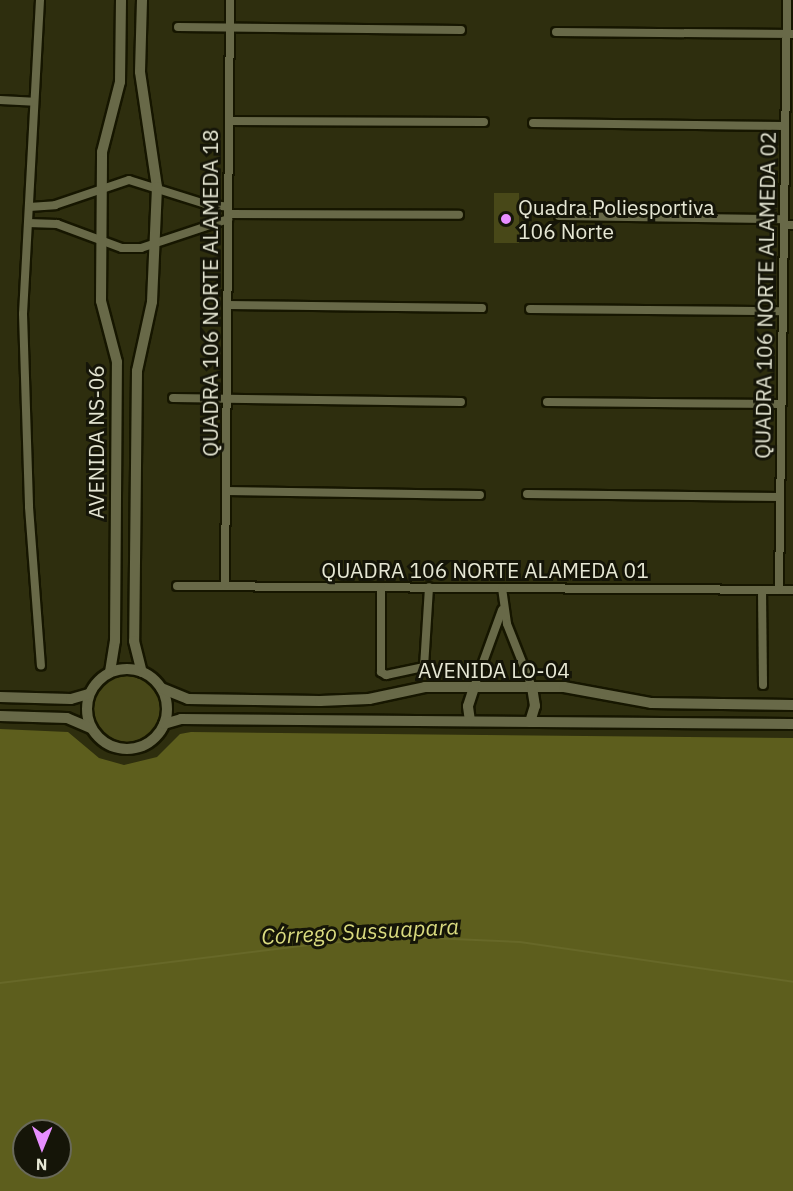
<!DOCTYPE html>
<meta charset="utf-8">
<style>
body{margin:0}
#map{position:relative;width:793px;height:1191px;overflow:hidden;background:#2e2e0e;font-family:"IBM Plex Sans",sans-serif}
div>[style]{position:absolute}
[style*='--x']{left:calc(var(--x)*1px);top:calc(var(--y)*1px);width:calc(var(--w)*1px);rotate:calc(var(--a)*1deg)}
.green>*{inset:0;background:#484818;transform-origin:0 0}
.round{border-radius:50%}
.forest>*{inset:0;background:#5d5e1d}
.stream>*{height:2px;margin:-1px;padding:0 1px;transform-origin:1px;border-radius:1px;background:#676828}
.roads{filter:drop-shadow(2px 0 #161600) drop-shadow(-2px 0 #161600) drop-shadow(0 2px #161600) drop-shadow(0 -2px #161600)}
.minor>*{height:8px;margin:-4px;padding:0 4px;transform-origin:4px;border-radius:4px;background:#686948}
.tertiary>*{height:10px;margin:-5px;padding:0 5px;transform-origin:5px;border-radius:5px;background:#686948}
.tertiary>.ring{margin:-5px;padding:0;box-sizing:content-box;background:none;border:10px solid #686948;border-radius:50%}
.dots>*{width:16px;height:16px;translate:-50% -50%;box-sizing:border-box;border:3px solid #151508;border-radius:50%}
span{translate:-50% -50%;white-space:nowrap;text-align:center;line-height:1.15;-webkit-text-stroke:6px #151508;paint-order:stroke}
.poi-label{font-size:21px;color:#e6e7d4}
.left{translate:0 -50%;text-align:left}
.street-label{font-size:21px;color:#e6e7d4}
.water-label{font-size:22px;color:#dadb7f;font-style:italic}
.north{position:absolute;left:12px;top:1119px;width:60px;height:60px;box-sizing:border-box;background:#151508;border:2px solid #69695a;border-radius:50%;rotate:181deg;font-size:16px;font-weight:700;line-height:24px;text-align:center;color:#e6e7d4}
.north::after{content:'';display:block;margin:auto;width:21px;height:27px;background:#e88eff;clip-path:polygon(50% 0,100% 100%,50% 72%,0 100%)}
</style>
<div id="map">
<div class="green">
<i style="left:494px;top:193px;width:25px;height:50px"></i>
<i class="round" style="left:91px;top:674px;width:70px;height:70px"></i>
</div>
<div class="forest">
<i style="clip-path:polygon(evenodd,0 729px,68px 732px,99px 758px,124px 765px,157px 757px,180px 734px,191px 732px,793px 738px,793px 1191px,0 1191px,0 729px,24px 1131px,60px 1131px,60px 1167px,24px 1167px,24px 1131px)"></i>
</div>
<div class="stream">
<i style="--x:0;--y:983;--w:326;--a:-7"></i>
<i style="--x:324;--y:943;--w:106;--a:-2.7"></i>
<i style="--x:430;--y:938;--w:90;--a:2.5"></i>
<i style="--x:520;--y:942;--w:276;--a:8.3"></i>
</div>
<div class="roads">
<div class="minor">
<i style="--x:40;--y:0;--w:314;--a:93.1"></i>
<i style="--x:23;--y:314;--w:193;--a:88.2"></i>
<i style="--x:29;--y:507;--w:159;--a:85.7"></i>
<i style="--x:178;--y:27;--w:283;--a:0.6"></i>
<i style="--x:556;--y:32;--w:237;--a:0.5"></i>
<i style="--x:0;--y:100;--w:34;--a:3"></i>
<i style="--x:229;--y:121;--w:255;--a:0.2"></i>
<i style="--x:533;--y:123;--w:252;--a:0.7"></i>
<i style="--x:29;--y:207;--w:26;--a:-4"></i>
<i style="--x:55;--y:205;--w:78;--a:-18.7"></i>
<i style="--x:129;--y:180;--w:80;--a:17.5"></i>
<i style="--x:205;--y:204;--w:23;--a:7"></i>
<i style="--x:228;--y:214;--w:231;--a:0.2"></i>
<i style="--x:559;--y:216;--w:225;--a:0.8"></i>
<i style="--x:28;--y:223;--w:29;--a:2"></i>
<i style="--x:57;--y:224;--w:69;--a:20.3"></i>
<i style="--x:122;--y:248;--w:19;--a:0"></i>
<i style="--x:141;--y:248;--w:92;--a:-18.4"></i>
<i style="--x:784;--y:225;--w:9;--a:0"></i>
<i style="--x:227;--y:305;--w:255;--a:0.7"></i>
<i style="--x:530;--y:309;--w:253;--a:0.5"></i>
<i style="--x:173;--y:398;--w:288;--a:0.8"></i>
<i style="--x:547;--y:402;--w:234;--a:0.5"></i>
<i style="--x:226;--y:491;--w:254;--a:0.9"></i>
<i style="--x:527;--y:494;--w:253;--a:0.7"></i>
<i style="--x:177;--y:586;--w:616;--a:0.37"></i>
<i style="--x:225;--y:586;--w:586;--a:-89.51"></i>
<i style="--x:381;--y:587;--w:85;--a:90"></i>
<i style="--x:381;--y:672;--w:6;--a:31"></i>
<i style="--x:386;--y:675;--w:39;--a:-12"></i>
<i style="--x:424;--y:667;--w:80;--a:-86.4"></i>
<i style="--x:502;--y:588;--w:36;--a:82"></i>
<i style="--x:507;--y:624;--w:68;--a:68.4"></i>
<i style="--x:762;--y:590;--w:95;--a:89.4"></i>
<i style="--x:779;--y:590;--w:590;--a:-89.22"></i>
<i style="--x:474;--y:687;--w:82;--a:-70"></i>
</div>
<div class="tertiary">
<i style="--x:142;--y:0;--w:72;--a:91.6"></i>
<i style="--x:140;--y:72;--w:116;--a:81.6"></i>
<i style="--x:157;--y:187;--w:115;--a:92.5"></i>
<i style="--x:152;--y:302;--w:71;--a:102.3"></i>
<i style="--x:137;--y:371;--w:270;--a:90.6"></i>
<i style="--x:134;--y:641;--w:32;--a:76"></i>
<i class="ring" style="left:87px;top:669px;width:70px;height:70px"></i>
<i style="--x:110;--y:672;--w:31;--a:-81"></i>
<i style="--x:115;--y:641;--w:279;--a:-89.6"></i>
<i style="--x:117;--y:362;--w:63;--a:-104.7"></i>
<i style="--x:101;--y:301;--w:149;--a:-89.6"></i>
<i style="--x:102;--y:152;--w:72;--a:-75.6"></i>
<i style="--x:120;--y:82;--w:82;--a:-89.3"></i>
<i style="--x:161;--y:688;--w:29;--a:22"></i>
<i style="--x:188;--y:699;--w:132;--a:0.9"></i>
<i style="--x:320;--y:701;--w:49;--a:-2.3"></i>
<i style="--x:369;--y:699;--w:57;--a:-12.1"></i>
<i style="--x:425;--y:687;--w:139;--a:0"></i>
<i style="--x:564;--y:687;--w:88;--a:10.4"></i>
<i style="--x:651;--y:703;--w:142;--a:0.8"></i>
<i style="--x:0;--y:697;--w:71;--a:1.6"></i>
<i style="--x:71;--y:699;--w:19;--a:-16"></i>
<i style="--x:0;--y:716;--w:67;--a:1.7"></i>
<i style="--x:67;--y:718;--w:26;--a:23"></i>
<i style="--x:470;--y:721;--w:15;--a:-98"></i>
<i style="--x:468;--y:706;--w:20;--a:-72"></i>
<i style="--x:530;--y:722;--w:17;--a:-73"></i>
<i style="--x:535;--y:706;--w:19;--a:-99"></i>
<i style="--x:164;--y:724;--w:18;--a:-16"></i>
<i style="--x:181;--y:719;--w:612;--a:0.47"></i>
</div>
</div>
<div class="dots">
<i style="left:506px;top:219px;background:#e88eff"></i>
</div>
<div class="poi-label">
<span class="left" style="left:518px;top:219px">Quadra Poliesportiva<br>106 Norte</span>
</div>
<div class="street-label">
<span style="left:210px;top:293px;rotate:-90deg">QUADRA 106 NORTE ALAMEDA 18</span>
<span style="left:765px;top:295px;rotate:-89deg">QUADRA 106 NORTE ALAMEDA 02</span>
<span style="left:96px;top:442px;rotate:-90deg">AVENIDA NS-06</span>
<span style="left:485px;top:570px">QUADRA 106 NORTE ALAMEDA 01</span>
<span style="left:494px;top:670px">AVENIDA LO-04</span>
</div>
<div class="water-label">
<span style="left:360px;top:931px;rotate:-3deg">Córrego Sussuapara</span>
</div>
<div class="north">N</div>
</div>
